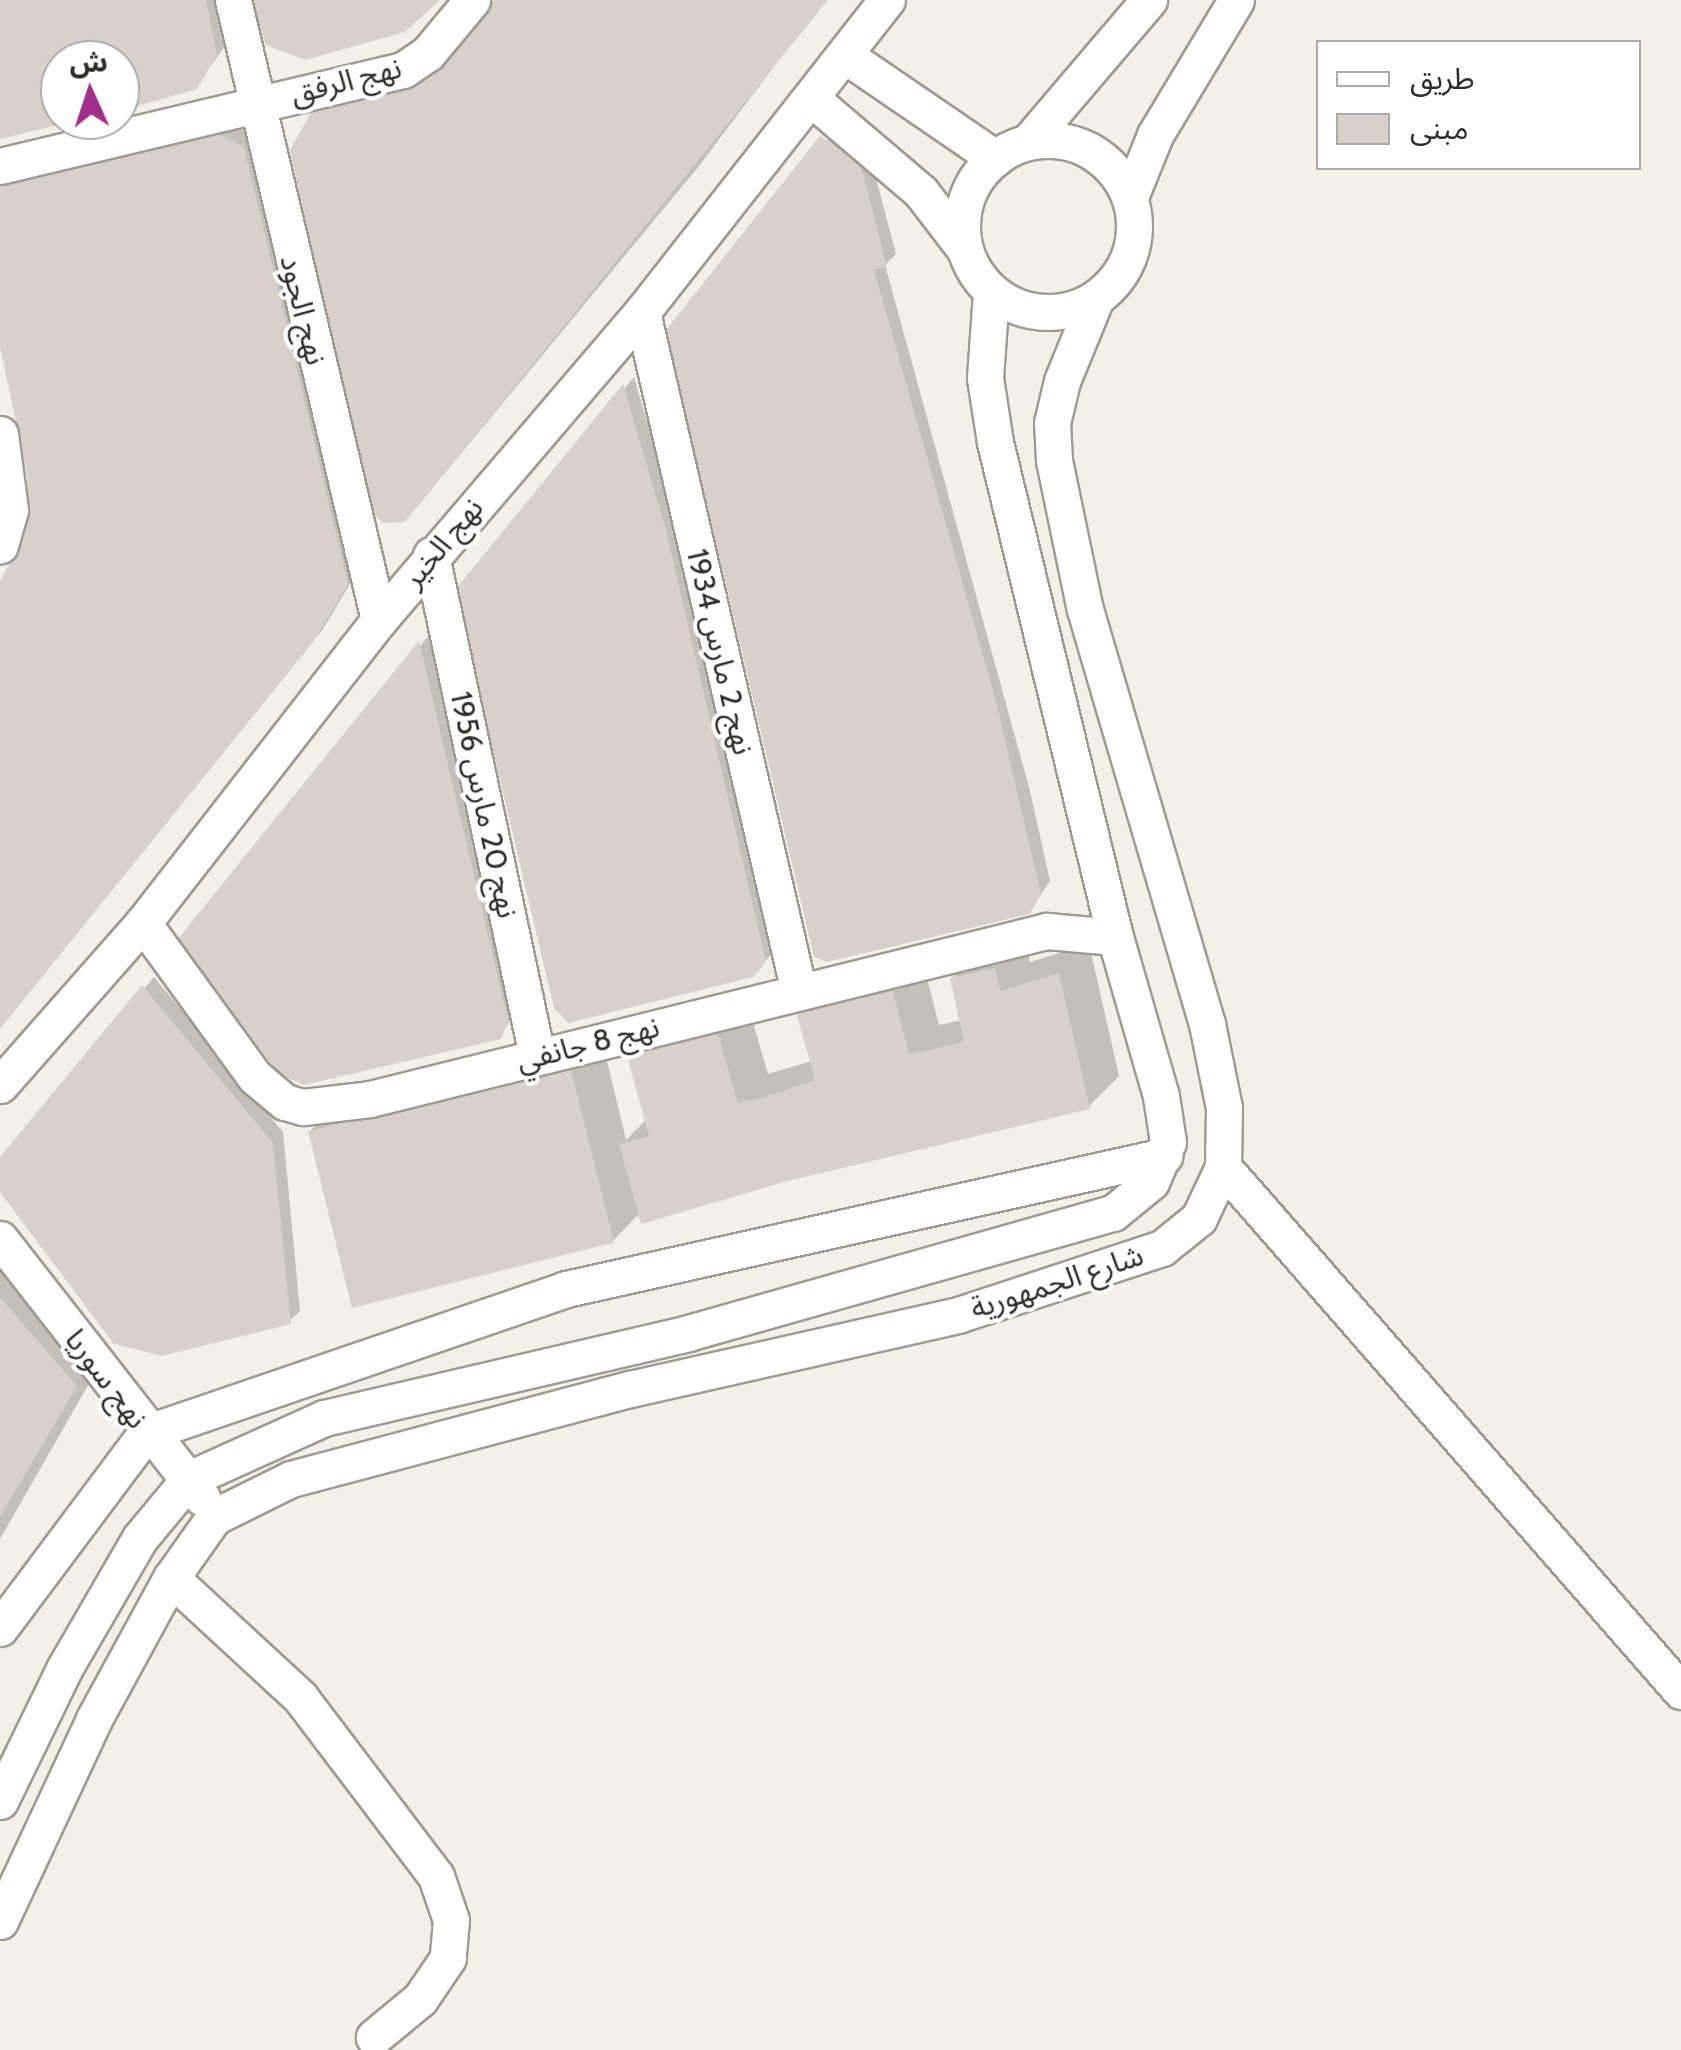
<!DOCTYPE html>
<meta charset="utf-8">
<style>
body{margin:0}
#map{position:relative;width:1681px;height:2050px;overflow:hidden;background:#f3f0e8;font-family:Cabin,"Noto Sans Arabic",sans-serif}
div>[style]{position:absolute}
[style*='--x']{left:calc(var(--x)*1px);top:calc(var(--y)*1px);width:calc(var(--w)*1px);rotate:calc(var(--a)*1deg)}
.shadow>*{inset:0;background:#0003}
.building>*{inset:0;background:#d8d1cb;transform-origin:0 0}
.roads{filter:drop-shadow(2px 0 #9e9b94) drop-shadow(-2px 0 #9e9b94) drop-shadow(0 2px #9e9b94) drop-shadow(0 -2px #9e9b94)}
.minor>*{height:35px;margin:-17.5px;padding:0 17.5px;transform-origin:17.5px;border-radius:17.5px;background:#fff}
.minor>.ring{margin:-17.5px;padding:0;box-sizing:content-box;background:none;border:35px solid #fff;border-radius:50%}
span{translate:-50% -50%;white-space:nowrap;text-align:center;line-height:1.15;-webkit-text-stroke:8px #fff;paint-order:stroke}
.street-label{font-size:30px;color:#2f2d2a}
.legend{position:absolute;left:1316px;top:40px;width:325px;height:130px;box-sizing:border-box;background:#fff;border:2px solid #acabaa;margin:0;padding:12px 18px;list-style:none;font-size:30px;color:#2f2d2a}
.legend li{display:flex;align-items:center;gap:20px;height:50px}
.legend b{width:50px;border:2px solid #acabaa}
.north{position:absolute;left:40px;top:40px;width:100px;height:100px;box-sizing:border-box;background:#fff;border:2px solid #acabaa;border-radius:50%;rotate:357deg;font-size:28px;font-weight:700;line-height:40px;text-align:center;color:#2f2d2a}
.north::after{content:'';display:block;margin:auto;width:35px;height:45px;background:#a12f8a;clip-path:polygon(50% 0,100% 100%,50% 72%,0 100%)}
</style>
<div id="map">
<div class="shadow">
<i style="clip-path:polygon(0 0,217px 0,227px 43px,196px 87px,120px 107px,120px 60px,60px 60px,60px 120px,69px 120px,0 138px)"></i>
<i style="clip-path:polygon(494px 0,824px 0,699px 166px,415px 509px,292px 150px,317px 107px,439px 67px)"></i>
<i style="clip-path:polygon(224px 120px,253px 136px,357px 572px,323px 629px,0 1028px,0 586px,14px 561px,30px 464px,0 344px,0 181px)"></i>
<i style="clip-path:polygon(839px 127px,869px 152px,896px 254px,885px 265px,1030px 791px,1050px 881px,1029px 912px,669px 331px)"></i>
<i style="clip-path:polygon(634px 377px,676px 522px,775px 950px,763px 964px,457px 591px)"></i>
<i style="clip-path:polygon(430px 634px,517px 1008px,500px 1037px,180px 940px)"></i>
<i style="clip-path:polygon(1025px 938px,1030px 962px,1089px 944px,1119px 1076px,1089px 1106px,640px 1213px,613px 1241px,310px 1131px,341px 1101px,601px 1036px,626px 1140px,647px 1119px,630px 1057px,661px 1026px,747px 1002px,768px 1074px,812px 1061px,798px 1013px,829px 982px,923px 962px,939px 1025px,962px 1020px,952px 978px,983px 948px)"></i>
<i style="clip-path:polygon(154px 977px,283px 1132px,300px 1311px,289px 1321px,0 1187px,0 1161px)"></i>
<i style="clip-path:polygon(0 1231px,106px 1354px,0 1539px)"></i>
</div>
<div class="building">
<i style="clip-path:polygon(0 0,206px 0,217px 55px,197px 89px,120px 111px,120px 60px,60px 60px,60px 120px,75px 121px,0 139px)"></i>
<i style="clip-path:polygon(250px 0,440px 0,405px 32px,305px 60px,266px 45px)"></i>
<i style="clip-path:polygon(494px 0,828px 0,405px 522px,383px 523px,369px 511px,290px 150px,315px 105px,429px 76px)"></i>
<i style="clip-path:polygon(212px 130px,244px 147px,348px 584px,313px 642px,0 1029px,0 581px,11px 560px,28px 479px,0 347px,0 185px)"></i>
<i style="clip-path:polygon(820px 136px,860px 162px,887px 267px,874px 270px,995px 697px,1041px 894px,1030px 914px,827px 962px,814px 957px,666px 330px)"></i>
<i style="clip-path:polygon(623px 384px,667px 534px,766px 962px,753px 977px,568px 1023px,554px 1008px,455px 590px)"></i>
<i style="clip-path:polygon(419px 641px,508px 1020px,501px 1039px,304px 1085px,278px 1073px,177px 940px)"></i>
<i style="clip-path:polygon(995px 968px,1000px 991px,1059px 973px,1090px 1109px,788px 1181px,641px 1224px,619px 1144px,649px 1136px,627px 1056px,717px 1031px,738px 1103px,765px 1097px,815px 1080px,796px 1012px,893px 991px,909px 1054px,934px 1049px,964px 1041px,950px 978px)"></i>
<i style="clip-path:polygon(142px 985px,273px 1143px,291px 1324px,162px 1356px,114px 1344px,0 1192px,0 1157px)"></i>
<i style="left:570px;top:1066px;width:182px;height:270px;rotate:76deg"></i>
<i style="clip-path:polygon(0 1297px,77px 1386px,0 1517px)"></i>
</div>
<div class="roads">
<div class="minor">
<i style="--x:233;--y:0;--w:637;--a:76.75"></i>
<i style="--x:846;--y:56;--w:181;--a:34.4"></i>
<i style="--x:813;--y:100;--w:142;--a:40.4"></i>
<i style="--x:921;--y:192;--w:71;--a:52.5"></i>
<i class="ring" style="left:962px;top:140px;width:137px;height:137px"></i>
<i style="--x:1028;--y:142;--w:187;--a:-49.6"></i>
<i style="--x:0;--y:166;--w:414;--a:-13.4"></i>
<i style="--x:403;--y:70;--w:30;--a:-34"></i>
<i style="--x:428;--y:53;--w:69;--a:-50.3"></i>
<i style="--x:1130;--y:197;--w:67;--a:-68"></i>
<i style="--x:1155;--y:135;--w:157;--a:-59"></i>
<i style="--x:642;--y:312;--w:698;--a:77"></i>
<i style="--x:0;--y:434;--w:77;--a:82.5"></i>
<i style="--x:10;--y:510;--w:37;--a:106"></i>
<i style="--x:431;--y:555;--w:512;--a:78.05"></i>
<i style="--x:143;--y:923;--w:190;--a:54"></i>
<i style="--x:255;--y:1077;--w:39;--a:40"></i>
<i style="--x:285;--y:1102;--w:19;--a:16"></i>
<i style="--x:303;--y:1107;--w:67;--a:-6.8"></i>
<i style="--x:370;--y:1099;--w:698;--a:-13.94"></i>
<i style="--x:1047;--y:931;--w:68;--a:5"></i>
<i style="--x:0;--y:1085;--w:216;--a:-48.6"></i>
<i style="--x:143;--y:923;--w:384;--a:-52.1"></i>
<i style="--x:379;--y:620;--w:405;--a:-49.5"></i>
<i style="--x:642;--y:312;--w:397;--a:-51.9"></i>
<i style="--x:1223;--y:1167;--w:696;--a:48.85"></i>
<i style="--x:0;--y:1239;--w:328;--a:52"></i>
<i style="--x:146;--y:1433;--w:444;--a:-18.9"></i>
<i style="--x:566;--y:1289;--w:613;--a:-12.54"></i>
<i style="--x:171;--y:1578;--w:176;--a:42.7"></i>
<i style="--x:300;--y:1697;--w:225;--a:52.8"></i>
<i style="--x:436;--y:1876;--w:46;--a:71.2"></i>
<i style="--x:451;--y:1920;--w:38;--a:95"></i>
<i style="--x:448;--y:1958;--w:50;--a:124.3"></i>
<i style="--x:420;--y:1999;--w:60;--a:140.4"></i>
<i style="--x:0;--y:1628;--w:244;--a:-53.2"></i>
<i style="--x:0;--y:1801;--w:147;--a:-64.1"></i>
<i style="--x:64;--y:1669;--w:151;--a:-59.9"></i>
<i style="--x:140;--y:1538;--w:77;--a:-50.3"></i>
<i style="--x:189;--y:1479;--w:148;--a:-24.3"></i>
<i style="--x:324;--y:1418;--w:374;--a:-13.1"></i>
<i style="--x:688;--y:1333;--w:442;--a:-15.8"></i>
<i style="--x:1113;--y:1213;--w:49;--a:-39.2"></i>
<i style="--x:1151;--y:1182;--w:43;--a:-67"></i>
<i style="--x:1168;--y:1142;--w:47;--a:-98.7"></i>
<i style="--x:1161;--y:1096;--w:166;--a:-106.1"></i>
<i style="--x:1115;--y:937;--w:509;--a:-103.63"></i>
<i style="--x:995;--y:442;--w:65;--a:-98.9"></i>
<i style="--x:985;--y:378;--w:86;--a:-86"></i>
<i style="--x:0;--y:1921;--w:223;--a:-65"></i>
<i style="--x:94;--y:1719;--w:161;--a:-61.4"></i>
<i style="--x:171;--y:1578;--w:75;--a:-54.8"></i>
<i style="--x:214;--y:1517;--w:86;--a:-26.3"></i>
<i style="--x:291;--y:1479;--w:351;--a:-14.9"></i>
<i style="--x:630;--y:1389;--w:336;--a:-12.7"></i>
<i style="--x:958;--y:1315;--w:215;--a:-18.2"></i>
<i style="--x:1162;--y:1248;--w:48;--a:-39"></i>
<i style="--x:1199;--y:1218;--w:56;--a:-64.8"></i>
<i style="--x:1223;--y:1167;--w:59;--a:-89"></i>
<i style="--x:1224;--y:1108;--w:86;--a:-101.4"></i>
<i style="--x:1207;--y:1024;--w:432;--a:-106.4"></i>
<i style="--x:1085;--y:610;--w:153;--a:-101.7"></i>
<i style="--x:1054;--y:460;--w:37;--a:-93"></i>
<i style="--x:1052;--y:423;--w:43;--a:-76.6"></i>
<i style="--x:1062;--y:381;--w:90;--a:-67.7"></i>
</div>
</div>
<div class="street-label">
<span style="left:346px;top:81px;rotate:-14deg">نهج الرفق</span>
<span style="left:303px;top:310px;rotate:76deg">نهج الجود</span>
<span style="left:443px;top:543px;rotate:-50deg">نهج الخير</span>
<span style="left:720px;top:652px;rotate:77deg">نهج 2 مارس 1934</span>
<span style="left:484px;top:805px;rotate:78deg">نهج 20 مارس 1956</span>
<span style="left:588px;top:1044px;rotate:-14deg">نهج 8 جانفي</span>
<span style="left:1057px;top:1282px;rotate:-18deg">شارع الجمهورية</span>
<span style="left:106px;top:1379px;rotate:53deg">نهج سوريا</span>
</div>
<ul class="legend">
<li><b style="height:12px;background:#fff"></b>طريق</li>
<li><b style="height:28px;background:#d8d1cb"></b>مبنى</li>
</ul>
<div class="north">ش</div>
</div>
